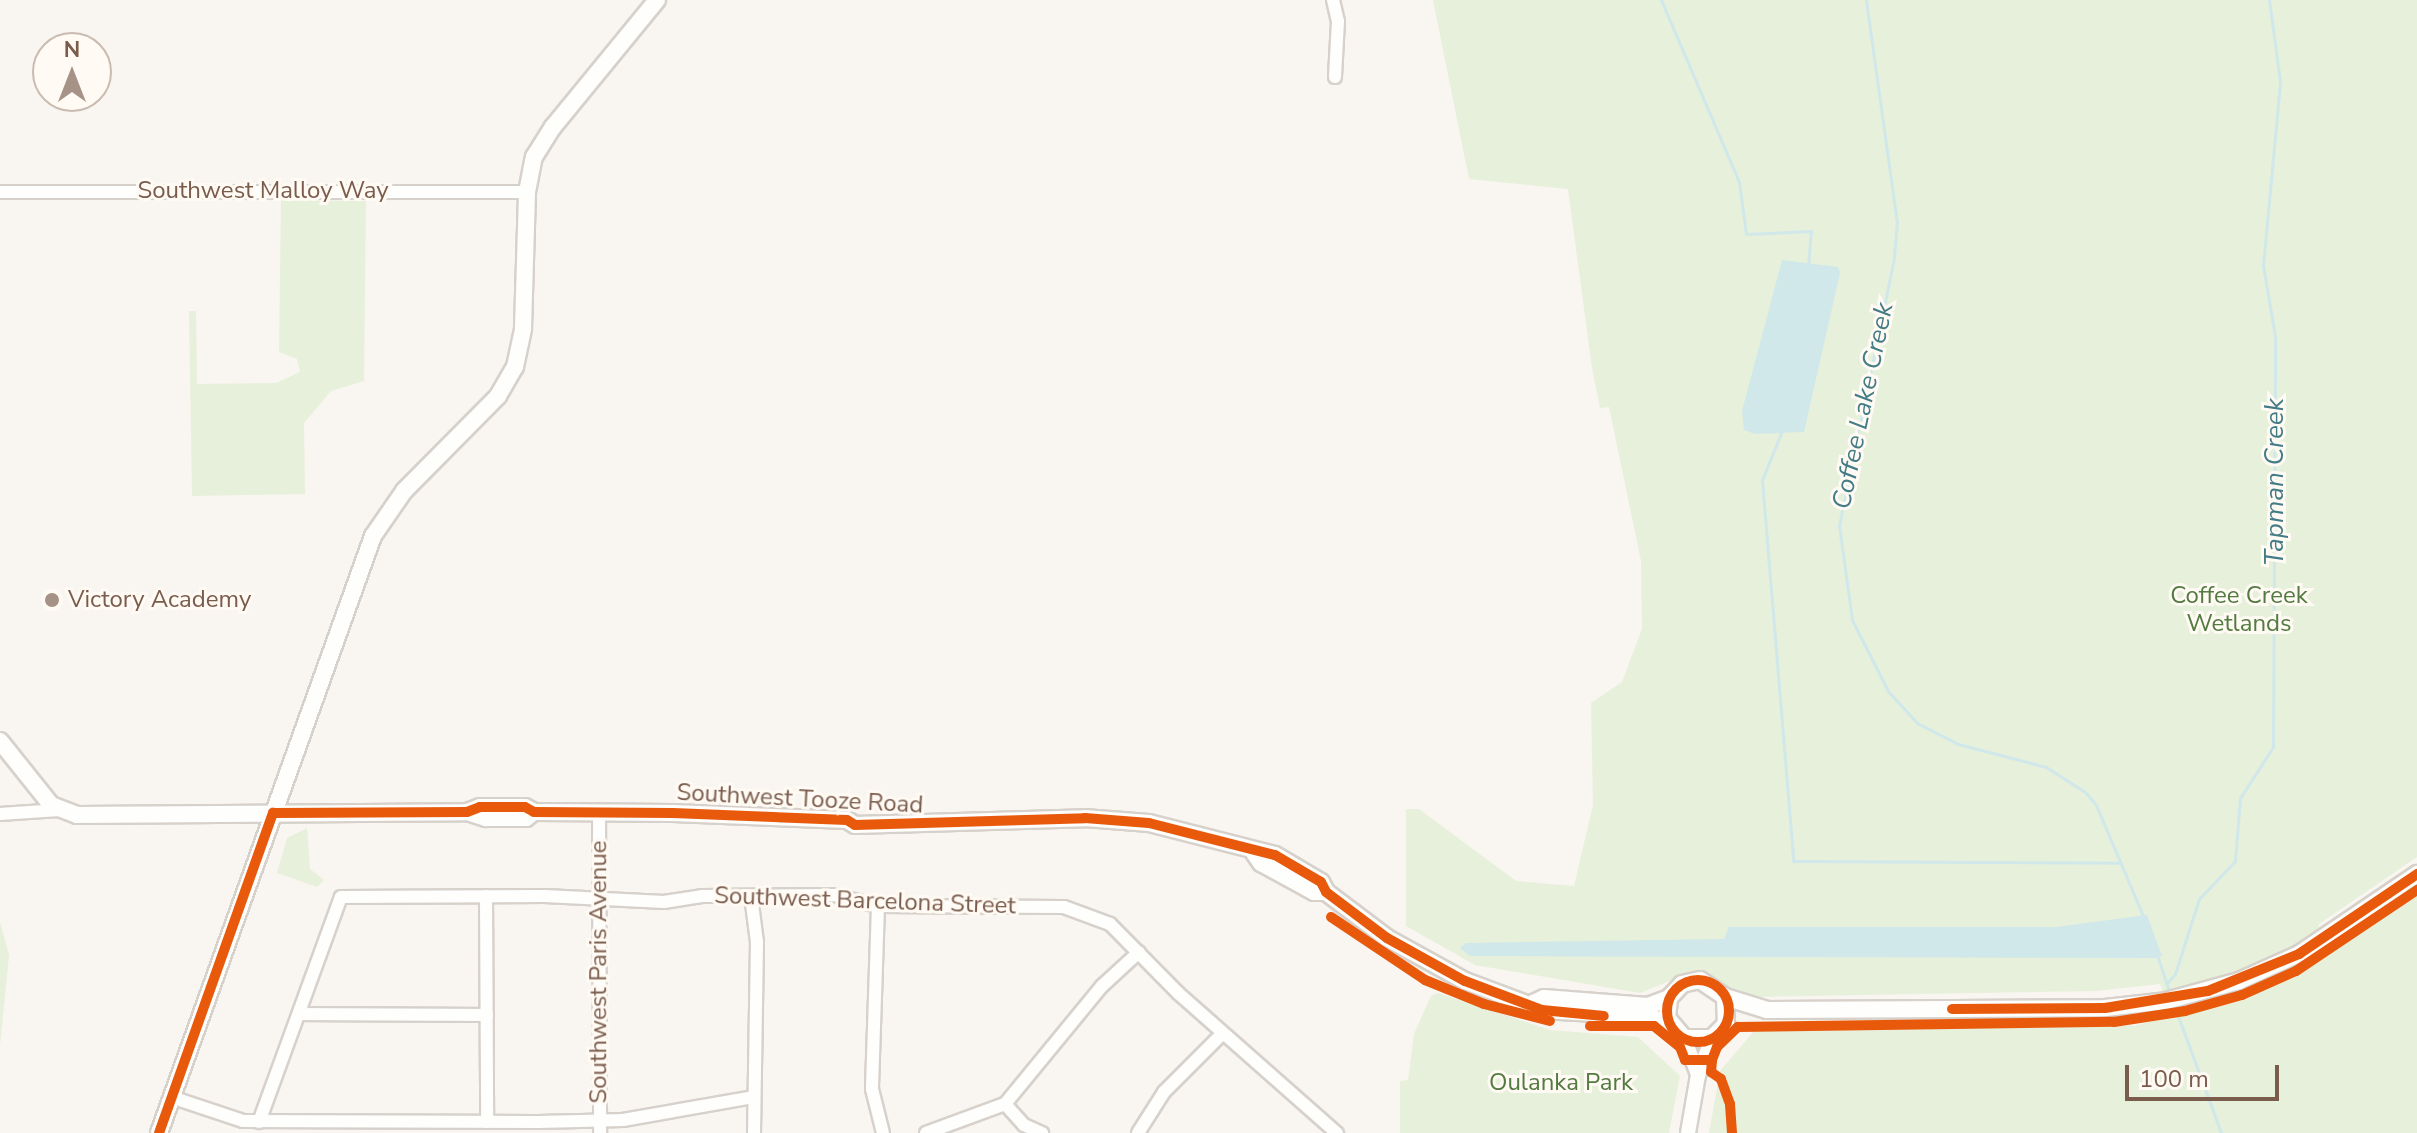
<!DOCTYPE html>
<style>
body{margin:0}
#map{position:relative;width:2417px;height:1133px;overflow:hidden;background:#f9f5f0;font-family:"Nunito Sans",sans-serif}
div>[style]{position:absolute}
[style*='--x']{left:calc(var(--x)*1px);top:calc(var(--y)*1px);width:calc(var(--w)*1px);rotate:calc(var(--a)*1deg)}
.green>*{inset:0;background:#e7f0db}
.water>*{inset:0;background:#d0e8ea}
.stream>*{height:3px;margin:-1.5px;padding:0 1.5px;transform-origin:1.5px;border-radius:1.5px;background:#d0e8ea}
.roads{filter:drop-shadow(2px 0 #d7d1cb) drop-shadow(-2px 0 #d7d1cb) drop-shadow(0 2px #d7d1cb) drop-shadow(0 -2px #d7d1cb)}
.minor>*{height:12px;margin:-6px;padding:0 6px;transform-origin:6px;border-radius:6px;background:#fefefd}
.tertiary>*{height:14px;margin:-7px;padding:0 7px;transform-origin:7px;border-radius:7px;background:#fefefd}
.secondary>*{height:16px;margin:-8px;padding:0 8px;transform-origin:8px;border-radius:8px;background:#fefefd}
.cycleway>*{height:10px;margin:-5px;padding:0 5px;transform-origin:5px;border-radius:5px;background:#e8590c}
.cycleway>.ring{margin:-5px;padding:0;box-sizing:content-box;background:none;border:10px solid #e8590c;border-radius:50%}
.dots>*{width:22px;height:22px;translate:-50% -50%;box-sizing:border-box;border:4px solid #fffaf3;border-radius:50%}
span{translate:-50% -50%;white-space:nowrap;text-align:center;line-height:1.15;-webkit-text-stroke:6px #fffaf3;paint-order:stroke}
.street-label{font-size:24px;color:#7a5c4d}
.park-label{font-size:24px;color:#537a41}
.poi-label{font-size:24px;color:#7a5c4d}
.left{translate:0 -50%;text-align:left}
.water-label{font-size:26px;color:#437c86;font-style:italic}
.north{position:absolute;left:32px;top:32px;width:80px;height:80px;box-sizing:border-box;background:#fffaf3;border:2px solid #cabbb1;border-radius:50%;rotate:0deg;font-size:22px;font-weight:700;line-height:32px;text-align:center;color:#7a5c4d}
.north::after{content:'';display:block;margin:auto;width:28px;height:36px;background:#a69286;clip-path:polygon(50% 0,100% 100%,50% 72%,0 100%)}
.scale{position:absolute;left:2125px;top:1065px;width:154px;height:36px;box-sizing:border-box;border:4px solid #7a5c4d;border-top:0;padding-left:10px;font-size:24px;line-height:28px;white-space:nowrap;color:#7a5c4d;-webkit-text-stroke:6px #fffaf3;paint-order:stroke}
</style>
<div id="map">
<div class="green">
<i style="clip-path:polygon(1433px 0,2417px 0,2417px 857px,2319px 924px,2320px 960px,2417px 894px,2417px 1133px,1709px 1133px,1720px 1071px,1755px 1030px,2133px 1026px,2173px 1016px,2160px 984px,2096px 991px,1752px 997px,1735px 993px,1708px 974px,1692px 972px,1640px 993px,1475px 965px,1406px 926px,1406px 809px,1419px 809px,1516px 881px,1574px 886px,1593px 805px,1591px 703px,1622px 682px,1642px 629px,1641px 561px,1609px 407px,1600px 408px,1592px 368px,1568px 189px,1469px 179px)"></i>
<i style="clip-path:polygon(281px 200px,366px 201px,364px 381px,331px 391px,304px 423px,305px 494px,192px 496px,189px 311px,196px 311px,197px 384px,276px 383px,300px 372px,297px 359px,279px 352px)"></i>
<i style="clip-path:polygon(307px 828px,310px 869px,324px 880px,317px 887px,277px 873px,287px 838px)"></i>
<i style="clip-path:polygon(0 922px,9px 955px,0 1045px)"></i>
<i style="clip-path:polygon(1438px 993px,1550px 1030px,1638px 1037px,1680px 1076px,1669px 1133px,1400px 1133px,1400px 1081px,1408px 1080px,1414px 1034px,1431px 996px)"></i>
</div>
<div class="water">
<i style="clip-path:polygon(1782px 260px,1838px 267px,1840px 273px,1804px 432px,1755px 434px,1744px 430px,1742px 411px)"></i>
<i style="clip-path:polygon(2147px 915px,2162px 956px,2158px 958px,1470px 956px,1460px 948px,1466px 943px,1724px 939px,1729px 927px,2056px 927px)"></i>
</div>
<div class="stream">
<i style="--x:1661;--y:0;--w:198;--a:66.8"></i>
<i style="--x:1739;--y:182;--w:52;--a:82.3"></i>
<i style="--x:1746;--y:234;--w:65;--a:-2.6"></i>
<i style="--x:1811;--y:231;--w:36;--a:95"></i>
<i style="--x:1866;--y:0;--w:224;--a:82.1"></i>
<i style="--x:1897;--y:222;--w:36;--a:95"></i>
<i style="--x:1894;--y:258;--w:273;--a:101.6"></i>
<i style="--x:1839;--y:525;--w:96;--a:82.2"></i>
<i style="--x:1852;--y:620;--w:80;--a:63.1"></i>
<i style="--x:1888;--y:691;--w:43;--a:47.8"></i>
<i style="--x:1917;--y:723;--w:46;--a:27.1"></i>
<i style="--x:1958;--y:744;--w:91;--a:14.6"></i>
<i style="--x:2046;--y:767;--w:46;--a:32.7"></i>
<i style="--x:2085;--y:792;--w:17;--a:50"></i>
<i style="--x:2096;--y:805;--w:123;--a:67"></i>
<i style="--x:1783;--y:428;--w:56;--a:112"></i>
<i style="--x:1762;--y:480;--w:382;--a:85.3"></i>
<i style="--x:1793;--y:861;--w:328;--a:0.3"></i>
<i style="--x:2157;--y:955;--w:41;--a:71.6"></i>
<i style="--x:2167;--y:983;--w:12;--a:-48"></i>
<i style="--x:2175;--y:974;--w:79;--a:-72.3"></i>
<i style="--x:2199;--y:899;--w:52;--a:-46.5"></i>
<i style="--x:2235;--y:861;--w:63;--a:-85.5"></i>
<i style="--x:2240;--y:798;--w:61;--a:-57.1"></i>
<i style="--x:2273;--y:747;--w:411;--a:-89.7"></i>
<i style="--x:2275;--y:336;--w:71;--a:-99.7"></i>
<i style="--x:2263;--y:266;--w:186;--a:-84.7"></i>
<i style="--x:2280;--y:81;--w:82;--a:-97.7"></i>
<i style="--x:2174;--y:1005;--w:136;--a:69.8"></i>
</div>
<div class="roads">
<div class="minor">
<i style="--x:1333;--y:0;--w:22;--a:77"></i>
<i style="--x:1338;--y:21;--w:56;--a:93.1"></i>
<i style="--x:0;--y:192;--w:527;--a:0"></i>
<i style="--x:599;--y:812;--w:321;--a:89.8"></i>
<i style="--x:0;--y:814;--w:59;--a:-3.9"></i>
<i style="--x:486;--y:896;--w:226;--a:89.7"></i>
<i style="--x:751;--y:896;--w:46;--a:82.6"></i>
<i style="--x:757;--y:942;--w:191;--a:90.9"></i>
<i style="--x:878;--y:906;--w:183;--a:91.9"></i>
<i style="--x:872;--y:1089;--w:45;--a:76"></i>
<i style="--x:299;--y:1014;--w:188;--a:0.3"></i>
<i style="--x:171;--y:1097;--w:76;--a:18.4"></i>
<i style="--x:243;--y:1121;--w:295;--a:0.2"></i>
<i style="--x:538;--y:1122;--w:85;--a:-1.3"></i>
<i style="--x:623;--y:1120;--w:132;--a:-10"></i>
<i style="--x:1005;--y:1104;--w:28;--a:48"></i>
<i style="--x:1024;--y:1125;--w:20;--a:24"></i>
<i style="--x:259;--y:1122;--w:239;--a:-70"></i>
<i style="--x:341;--y:897;--w:204;--a:-0.3"></i>
<i style="--x:545;--y:896;--w:119;--a:2.9"></i>
<i style="--x:664;--y:902;--w:38;--a:-9"></i>
<i style="--x:702;--y:896;--w:132;--a:-0.4"></i>
<i style="--x:834;--y:895;--w:45;--a:14"></i>
<i style="--x:878;--y:906;--w:186;--a:0.3"></i>
<i style="--x:1064;--y:907;--w:49;--a:20.3"></i>
<i style="--x:1110;--y:924;--w:97;--a:45.4"></i>
<i style="--x:1178;--y:993;--w:212;--a:41.4"></i>
<i style="--x:926;--y:1133;--w:84;--a:-20.2"></i>
<i style="--x:1005;--y:1104;--w:153;--a:-50.6"></i>
<i style="--x:1102;--y:986;--w:50;--a:-42.6"></i>
<i style="--x:1138;--y:1133;--w:49;--a:-57.6"></i>
<i style="--x:1164;--y:1092;--w:83;--a:-45"></i>
</div>
<div class="tertiary">
<i style="--x:1684;--y:1038;--w:40;--a:69"></i>
<i style="--x:1688;--y:1133;--w:59;--a:-80.2"></i>
<i style="--x:1698;--y:1075;--w:40;--a:-69"></i>
</div>
<div class="secondary">
<i style="--x:0;--y:741;--w:82;--a:51.4"></i>
<i style="--x:51;--y:805;--w:28;--a:21"></i>
<i style="--x:77;--y:815;--w:390;--a:-0.4"></i>
<i style="--x:467;--y:812;--w:14;--a:-21"></i>
<i style="--x:480;--y:807;--w:45;--a:0"></i>
<i style="--x:525;--y:807;--w:10;--a:29"></i>
<i style="--x:534;--y:812;--w:139;--a:0.4"></i>
<i style="--x:673;--y:813;--w:174;--a:2.3"></i>
<i style="--x:847;--y:820;--w:9;--a:32"></i>
<i style="--x:855;--y:825;--w:230;--a:-1.7"></i>
<i style="--x:1085;--y:818;--w:64;--a:4.5"></i>
<i style="--x:1149;--y:823;--w:130;--a:14.3"></i>
<i style="--x:1275;--y:855;--w:53;--a:30.4"></i>
<i style="--x:1321;--y:882;--w:11;--a:63"></i>
<i style="--x:1326;--y:892;--w:76;--a:37"></i>
<i style="--x:1387;--y:938;--w:89;--a:28.9"></i>
<i style="--x:1465;--y:981;--w:82;--a:20.6"></i>
<i style="--x:1542;--y:1010;--w:106;--a:3.2"></i>
<i style="--x:1648;--y:1016;--w:24;--a:22"></i>
<i style="--x:467;--y:812;--w:20;--a:18"></i>
<i style="--x:486;--y:818;--w:40;--a:0"></i>
<i style="--x:526;--y:818;--w:10;--a:-37"></i>
<i style="--x:1254;--y:853;--w:12;--a:55"></i>
<i style="--x:1261;--y:863;--w:60;--a:28.7"></i>
<i style="--x:1314;--y:892;--w:12;--a:0"></i>
<i style="--x:1725;--y:997;--w:44;--a:17.2"></i>
<i style="--x:1767;--y:1010;--w:338;--a:-0.3"></i>
<i style="--x:2105;--y:1008;--w:61;--a:-6.5"></i>
<i style="--x:2166;--y:1001;--w:76;--a:-15.3"></i>
<i style="--x:2239;--y:981;--w:66;--a:-24.2"></i>
<i style="--x:2299;--y:954;--w:143;--a:-34.1"></i>
<i style="--x:1533;--y:1003;--w:12;--a:-24"></i>
<i style="--x:1544;--y:998;--w:104;--a:4.4"></i>
<i style="--x:1648;--y:1006;--w:22;--a:-21"></i>
<i style="--x:1669;--y:998;--w:19;--a:-47"></i>
<i style="--x:1682;--y:984;--w:18;--a:-13"></i>
<i style="--x:1700;--y:980;--w:30;--a:34"></i>
<i style="--x:1725;--y:997;--w:27;--a:88"></i>
<i style="--x:1726;--y:1024;--w:20;--a:135"></i>
<i style="--x:1712;--y:1038;--w:28;--a:180"></i>
<i style="--x:1684;--y:1038;--w:26;--a:-130"></i>
<i style="--x:1667;--y:1018;--w:20;--a:-84"></i>
<i style="--x:159;--y:1133;--w:634;--a:-70.28"></i>
<i style="--x:373;--y:536;--w:55;--a:-55.4"></i>
<i style="--x:404;--y:491;--w:134;--a:-45.3"></i>
<i style="--x:498;--y:396;--w:34;--a:-60"></i>
<i style="--x:515;--y:367;--w:40;--a:-78"></i>
<i style="--x:523;--y:328;--w:136;--a:-88.3"></i>
<i style="--x:527;--y:192;--w:36;--a:-79"></i>
<i style="--x:534;--y:157;--w:36;--a:-58"></i>
<i style="--x:553;--y:127;--w:164;--a:-50.7"></i>
</div>
</div>
<div class="cycleway">
<i style="--x:1331;--y:917;--w:113;--a:33.8"></i>
<i style="--x:1425;--y:980;--w:64;--a:22.1"></i>
<i style="--x:1484;--y:1004;--w:68;--a:14.4"></i>
<i class="ring" style="left:1667px;top:980px;width:52px;height:52px"></i>
<i style="--x:1952;--y:1009;--w:153;--a:-0.4"></i>
<i style="--x:2105;--y:1008;--w:104;--a:-9.4"></i>
<i style="--x:2208;--y:991;--w:98;--a:-22.1"></i>
<i style="--x:2299;--y:954;--w:143;--a:-34.1"></i>
<i style="--x:1590;--y:1026;--w:64;--a:0"></i>
<i style="--x:1654;--y:1026;--w:33;--a:39"></i>
<i style="--x:1680;--y:1047;--w:14;--a:69"></i>
<i style="--x:1685;--y:1060;--w:27;--a:0"></i>
<i style="--x:159;--y:1133;--w:340;--a:-70.4"></i>
<i style="--x:273;--y:813;--w:194;--a:-0.3"></i>
<i style="--x:467;--y:812;--w:14;--a:-21"></i>
<i style="--x:480;--y:807;--w:45;--a:0"></i>
<i style="--x:525;--y:807;--w:10;--a:29"></i>
<i style="--x:534;--y:812;--w:139;--a:0.4"></i>
<i style="--x:673;--y:813;--w:174;--a:2.3"></i>
<i style="--x:847;--y:820;--w:9;--a:32"></i>
<i style="--x:855;--y:825;--w:230;--a:-1.7"></i>
<i style="--x:1085;--y:818;--w:64;--a:4.5"></i>
<i style="--x:1149;--y:823;--w:130;--a:14.3"></i>
<i style="--x:1275;--y:855;--w:53;--a:30.4"></i>
<i style="--x:1321;--y:882;--w:11;--a:63"></i>
<i style="--x:1326;--y:892;--w:76;--a:37"></i>
<i style="--x:1387;--y:938;--w:89;--a:28.9"></i>
<i style="--x:1465;--y:981;--w:82;--a:20.6"></i>
<i style="--x:1542;--y:1010;--w:62;--a:5.5"></i>
<i style="--x:1732;--y:1133;--w:29;--a:-94"></i>
<i style="--x:1730;--y:1104;--w:27;--a:-110"></i>
<i style="--x:1721;--y:1079;--w:12;--a:-145"></i>
<i style="--x:1711;--y:1072;--w:12;--a:-85"></i>
<i style="--x:1712;--y:1060;--w:14;--a:-69"></i>
<i style="--x:1717;--y:1047;--w:29;--a:-44"></i>
<i style="--x:1738;--y:1027;--w:376;--a:-0.8"></i>
<i style="--x:2114;--y:1022;--w:72;--a:-8.8"></i>
<i style="--x:2185;--y:1011;--w:59;--a:-15.7"></i>
<i style="--x:2242;--y:995;--w:59;--a:-24"></i>
<i style="--x:2296;--y:971;--w:146;--a:-33.8"></i>
</div>
<div class="dots">
<i style="left:52px;top:600px;background:#a69286"></i>
</div>
<div class="street-label">
<span style="left:263px;top:191px">Southwest Malloy Way</span>
<span style="left:800px;top:799px;rotate:3deg">Southwest Tooze Road</span>
<span style="left:865px;top:901px;rotate:2deg">Southwest Barcelona Street</span>
<span style="left:599px;top:972px;rotate:-90deg">Southwest Paris Avenue</span>
</div>
<div class="park-label">
<span style="left:2239px;top:610px">Coffee Creek<br>Wetlands</span>
<span style="left:1561px;top:1083px">Oulanka Park</span>
</div>
<div class="poi-label">
<span class="left" style="left:68px;top:600px">Victory Academy</span>
</div>
<div class="water-label">
<span style="left:1863px;top:406px;rotate:-78deg">Coffee Lake Creek</span>
<span style="left:2275px;top:482px;rotate:-90deg">Tapman Creek</span>
</div>
<div class="north">N</div>
<div class="scale">100 m</div>
</div>
